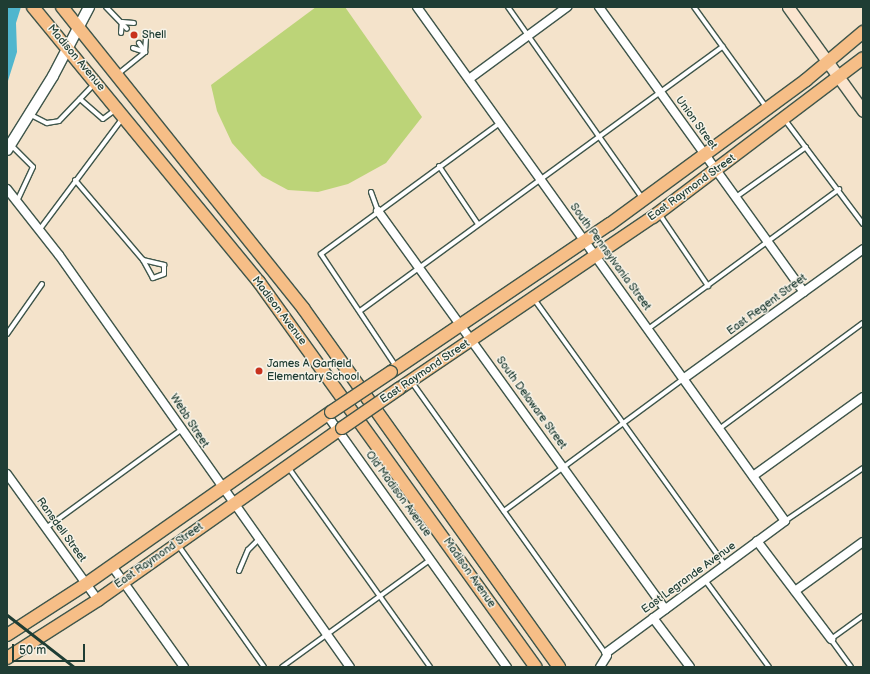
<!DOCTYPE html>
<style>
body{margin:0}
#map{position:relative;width:870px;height:674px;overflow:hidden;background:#f4e3cb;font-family:"Balsamiq Sans",sans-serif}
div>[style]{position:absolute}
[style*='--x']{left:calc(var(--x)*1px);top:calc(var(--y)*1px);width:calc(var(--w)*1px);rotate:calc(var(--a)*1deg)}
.green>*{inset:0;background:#bcd478}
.water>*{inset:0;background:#50b6ce}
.roads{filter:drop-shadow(1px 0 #3f564b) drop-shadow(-1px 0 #3f564b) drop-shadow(0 1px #3f564b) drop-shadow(0 -1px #3f564b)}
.service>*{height:4px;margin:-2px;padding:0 2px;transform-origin:2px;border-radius:2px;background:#fff}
.minor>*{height:8px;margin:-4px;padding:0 4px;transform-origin:4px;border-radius:4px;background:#fff}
.tertiary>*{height:10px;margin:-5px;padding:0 5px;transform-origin:5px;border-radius:5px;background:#fff}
.secondary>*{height:11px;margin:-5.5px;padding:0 5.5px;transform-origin:5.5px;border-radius:5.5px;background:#fbe5cf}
.primary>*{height:12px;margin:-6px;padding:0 6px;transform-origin:6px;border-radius:6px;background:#f6be87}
.rail>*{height:3px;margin:-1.5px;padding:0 1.5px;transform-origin:1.5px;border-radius:1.5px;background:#1f3d34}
.bridges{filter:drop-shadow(1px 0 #3f564b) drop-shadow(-1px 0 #3f564b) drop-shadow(0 1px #3f564b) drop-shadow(0 -1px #3f564b)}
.primary-bridge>*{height:12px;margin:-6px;padding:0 6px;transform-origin:6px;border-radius:6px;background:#f6be87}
.dots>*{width:11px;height:11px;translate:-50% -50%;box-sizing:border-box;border:2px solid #f7f3e8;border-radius:50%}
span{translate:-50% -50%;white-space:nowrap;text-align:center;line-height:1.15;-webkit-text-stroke:3px #f7f3e8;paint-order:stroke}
.poi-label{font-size:11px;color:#1f3d34}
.left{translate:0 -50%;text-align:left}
.street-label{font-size:11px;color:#1f3d34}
.frame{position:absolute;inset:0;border:8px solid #1f3d34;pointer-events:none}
.scale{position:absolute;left:12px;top:644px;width:73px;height:18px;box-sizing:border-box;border:2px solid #1f3d34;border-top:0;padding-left:5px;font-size:12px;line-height:14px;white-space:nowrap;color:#1f3d34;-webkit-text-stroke:3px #f7f3e8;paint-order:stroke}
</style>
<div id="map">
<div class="green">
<i style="clip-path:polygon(316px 7px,345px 7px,422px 117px,386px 163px,348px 184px,318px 192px,288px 190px,262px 176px,232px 143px,217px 111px,211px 85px)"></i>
</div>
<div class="water">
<i style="clip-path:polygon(21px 7px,16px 23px,17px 52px,7px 84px,7px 8px)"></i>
</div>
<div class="roads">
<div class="service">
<i style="--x:106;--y:7;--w:30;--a:46"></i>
<i style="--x:508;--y:7;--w:233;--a:54.9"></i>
<i style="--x:694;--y:7;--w:123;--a:54.2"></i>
<i style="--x:121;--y:33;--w:11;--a:-85"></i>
<i style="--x:122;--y:22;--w:12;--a:5"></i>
<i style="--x:133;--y:48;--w:13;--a:18"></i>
<i style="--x:145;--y:52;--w:14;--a:-86"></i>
<i style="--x:118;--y:74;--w:35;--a:-39"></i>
<i style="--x:145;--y:52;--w:11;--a:-124"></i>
<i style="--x:80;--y:99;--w:30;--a:41"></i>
<i style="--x:103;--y:119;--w:15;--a:-37"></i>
<i style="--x:31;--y:115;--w:18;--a:27"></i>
<i style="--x:47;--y:123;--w:12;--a:-9"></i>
<i style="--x:59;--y:121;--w:52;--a:-46.5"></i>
<i style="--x:785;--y:120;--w:130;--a:53.1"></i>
<i style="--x:11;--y:145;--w:31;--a:45"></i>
<i style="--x:33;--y:167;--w:38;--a:115"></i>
<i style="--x:439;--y:166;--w:70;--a:56.1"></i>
<i style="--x:75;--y:180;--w:105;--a:49.6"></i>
<i style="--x:371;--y:192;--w:20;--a:70"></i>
<i style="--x:736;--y:197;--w:86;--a:-35.5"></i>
<i style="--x:660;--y:215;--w:86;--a:55.9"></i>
<i style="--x:40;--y:229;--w:137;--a:-53.3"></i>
<i style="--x:143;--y:260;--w:22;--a:13"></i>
<i style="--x:164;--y:265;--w:9;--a:90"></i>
<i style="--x:164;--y:274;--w:12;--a:160"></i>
<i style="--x:153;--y:278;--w:21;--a:-119"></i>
<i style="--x:534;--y:299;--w:327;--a:54.3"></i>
<i style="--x:360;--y:311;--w:449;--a:-36.1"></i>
<i style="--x:648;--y:329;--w:237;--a:-36.2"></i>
<i style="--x:7;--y:334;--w:61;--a:-55"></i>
<i style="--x:397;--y:368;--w:137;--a:-123.7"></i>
<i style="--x:321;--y:254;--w:222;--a:-36.2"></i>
<i style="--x:411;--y:381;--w:335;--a:54.5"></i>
<i style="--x:719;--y:429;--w:179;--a:-36.4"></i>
<i style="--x:288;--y:467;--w:245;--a:54.6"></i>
<i style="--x:504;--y:511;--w:222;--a:-36.4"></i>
<i style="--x:785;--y:521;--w:94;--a:-34.2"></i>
<i style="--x:46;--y:528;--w:167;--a:-36"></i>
<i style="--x:178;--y:545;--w:149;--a:54.8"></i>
<i style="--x:239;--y:571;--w:23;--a:-67"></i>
<i style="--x:248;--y:550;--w:14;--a:-45"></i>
<i style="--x:705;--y:580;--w:108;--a:53.7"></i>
<i style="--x:282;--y:667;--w:183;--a:-35.9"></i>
<i style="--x:851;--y:667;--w:34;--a:-126"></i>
<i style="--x:831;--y:639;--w:39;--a:-36"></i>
</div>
<div class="minor">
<i style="--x:417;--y:7;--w:632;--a:54.4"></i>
<i style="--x:785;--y:521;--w:222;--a:143.6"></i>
<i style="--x:599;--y:7;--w:351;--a:54.3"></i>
<i style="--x:469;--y:79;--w:122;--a:-36.3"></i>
<i style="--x:7;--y:189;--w:84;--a:51.8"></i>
<i style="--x:59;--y:255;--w:504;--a:54.77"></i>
<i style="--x:378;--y:211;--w:491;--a:54.2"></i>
<i style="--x:683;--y:379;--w:222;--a:-35.8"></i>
<i style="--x:327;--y:415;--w:310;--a:54.5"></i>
<i style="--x:7;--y:474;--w:155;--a:54.2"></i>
<i style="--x:753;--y:476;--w:135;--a:-35.7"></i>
<i style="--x:757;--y:541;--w:123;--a:52.9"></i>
<i style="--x:112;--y:566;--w:124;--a:54.5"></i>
<i style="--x:795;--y:591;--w:84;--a:-35.8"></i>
<i style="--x:653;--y:618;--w:61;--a:52.9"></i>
<i style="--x:600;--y:667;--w:13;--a:-58"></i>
</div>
<div class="tertiary">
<i style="--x:7;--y:150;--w:87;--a:-58.1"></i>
<i style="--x:53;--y:76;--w:78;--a:-62.4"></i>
</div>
<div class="secondary">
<i style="--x:788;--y:7;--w:128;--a:54.2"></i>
</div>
<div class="primary">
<i style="--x:33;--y:7;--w:356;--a:50.6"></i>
<i style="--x:259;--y:282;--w:474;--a:54.3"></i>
<i style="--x:62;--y:7;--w:386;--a:51.3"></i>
<i style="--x:303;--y:308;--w:441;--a:54.5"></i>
<i style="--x:391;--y:372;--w:264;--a:-34.1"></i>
<i style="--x:610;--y:224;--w:243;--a:-36.3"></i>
<i style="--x:806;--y:80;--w:75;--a:-40.1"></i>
<i style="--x:400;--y:388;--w:305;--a:-34.1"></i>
<i style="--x:653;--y:217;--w:263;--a:-37.1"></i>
<i style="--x:7;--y:635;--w:94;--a:-32.8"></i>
<i style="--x:86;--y:584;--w:299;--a:-35.1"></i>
<i style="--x:7;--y:658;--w:108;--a:-32.5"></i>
<i style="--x:98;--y:600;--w:299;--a:-35.2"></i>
</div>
</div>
<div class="rail">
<i style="--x:7;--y:615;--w:85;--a:37.8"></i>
</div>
<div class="bridges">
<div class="primary-bridge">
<i style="--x:331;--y:412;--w:72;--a:-33.7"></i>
<i style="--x:342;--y:428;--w:70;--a:-34.6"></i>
</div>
</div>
<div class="dots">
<i style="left:134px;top:35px;background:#c8321e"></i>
<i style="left:259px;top:371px;background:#c8321e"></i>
</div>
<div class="poi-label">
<span class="left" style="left:142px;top:35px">Shell</span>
<span class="left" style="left:267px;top:371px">James A Garfield<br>Elementary School</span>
</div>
<div class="street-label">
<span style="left:76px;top:58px;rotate:50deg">Madison Avenue</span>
<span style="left:696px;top:123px;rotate:54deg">Union Street</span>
<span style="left:692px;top:188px;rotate:-36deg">East Raymond Street</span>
<span style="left:610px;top:257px;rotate:54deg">South Pennsylvania Street</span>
<span style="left:767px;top:305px;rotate:-36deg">East Regent Street</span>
<span style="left:279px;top:311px;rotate:53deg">Madison Avenue</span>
<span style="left:425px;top:372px;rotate:-34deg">East Raymond Street</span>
<span style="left:531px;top:403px;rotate:54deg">South Delaware Street</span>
<span style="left:189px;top:421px;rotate:57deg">Webb Street</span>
<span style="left:398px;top:494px;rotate:54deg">Old Madison Avenue</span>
<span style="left:61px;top:530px;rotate:54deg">Ransdell Street</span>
<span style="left:159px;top:556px;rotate:-35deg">East Raymond Street</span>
<span style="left:469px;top:573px;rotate:55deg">Madison Avenue</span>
<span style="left:689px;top:578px;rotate:-36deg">East Legrande Avenue</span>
</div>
<div class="frame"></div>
<div class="scale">50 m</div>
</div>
